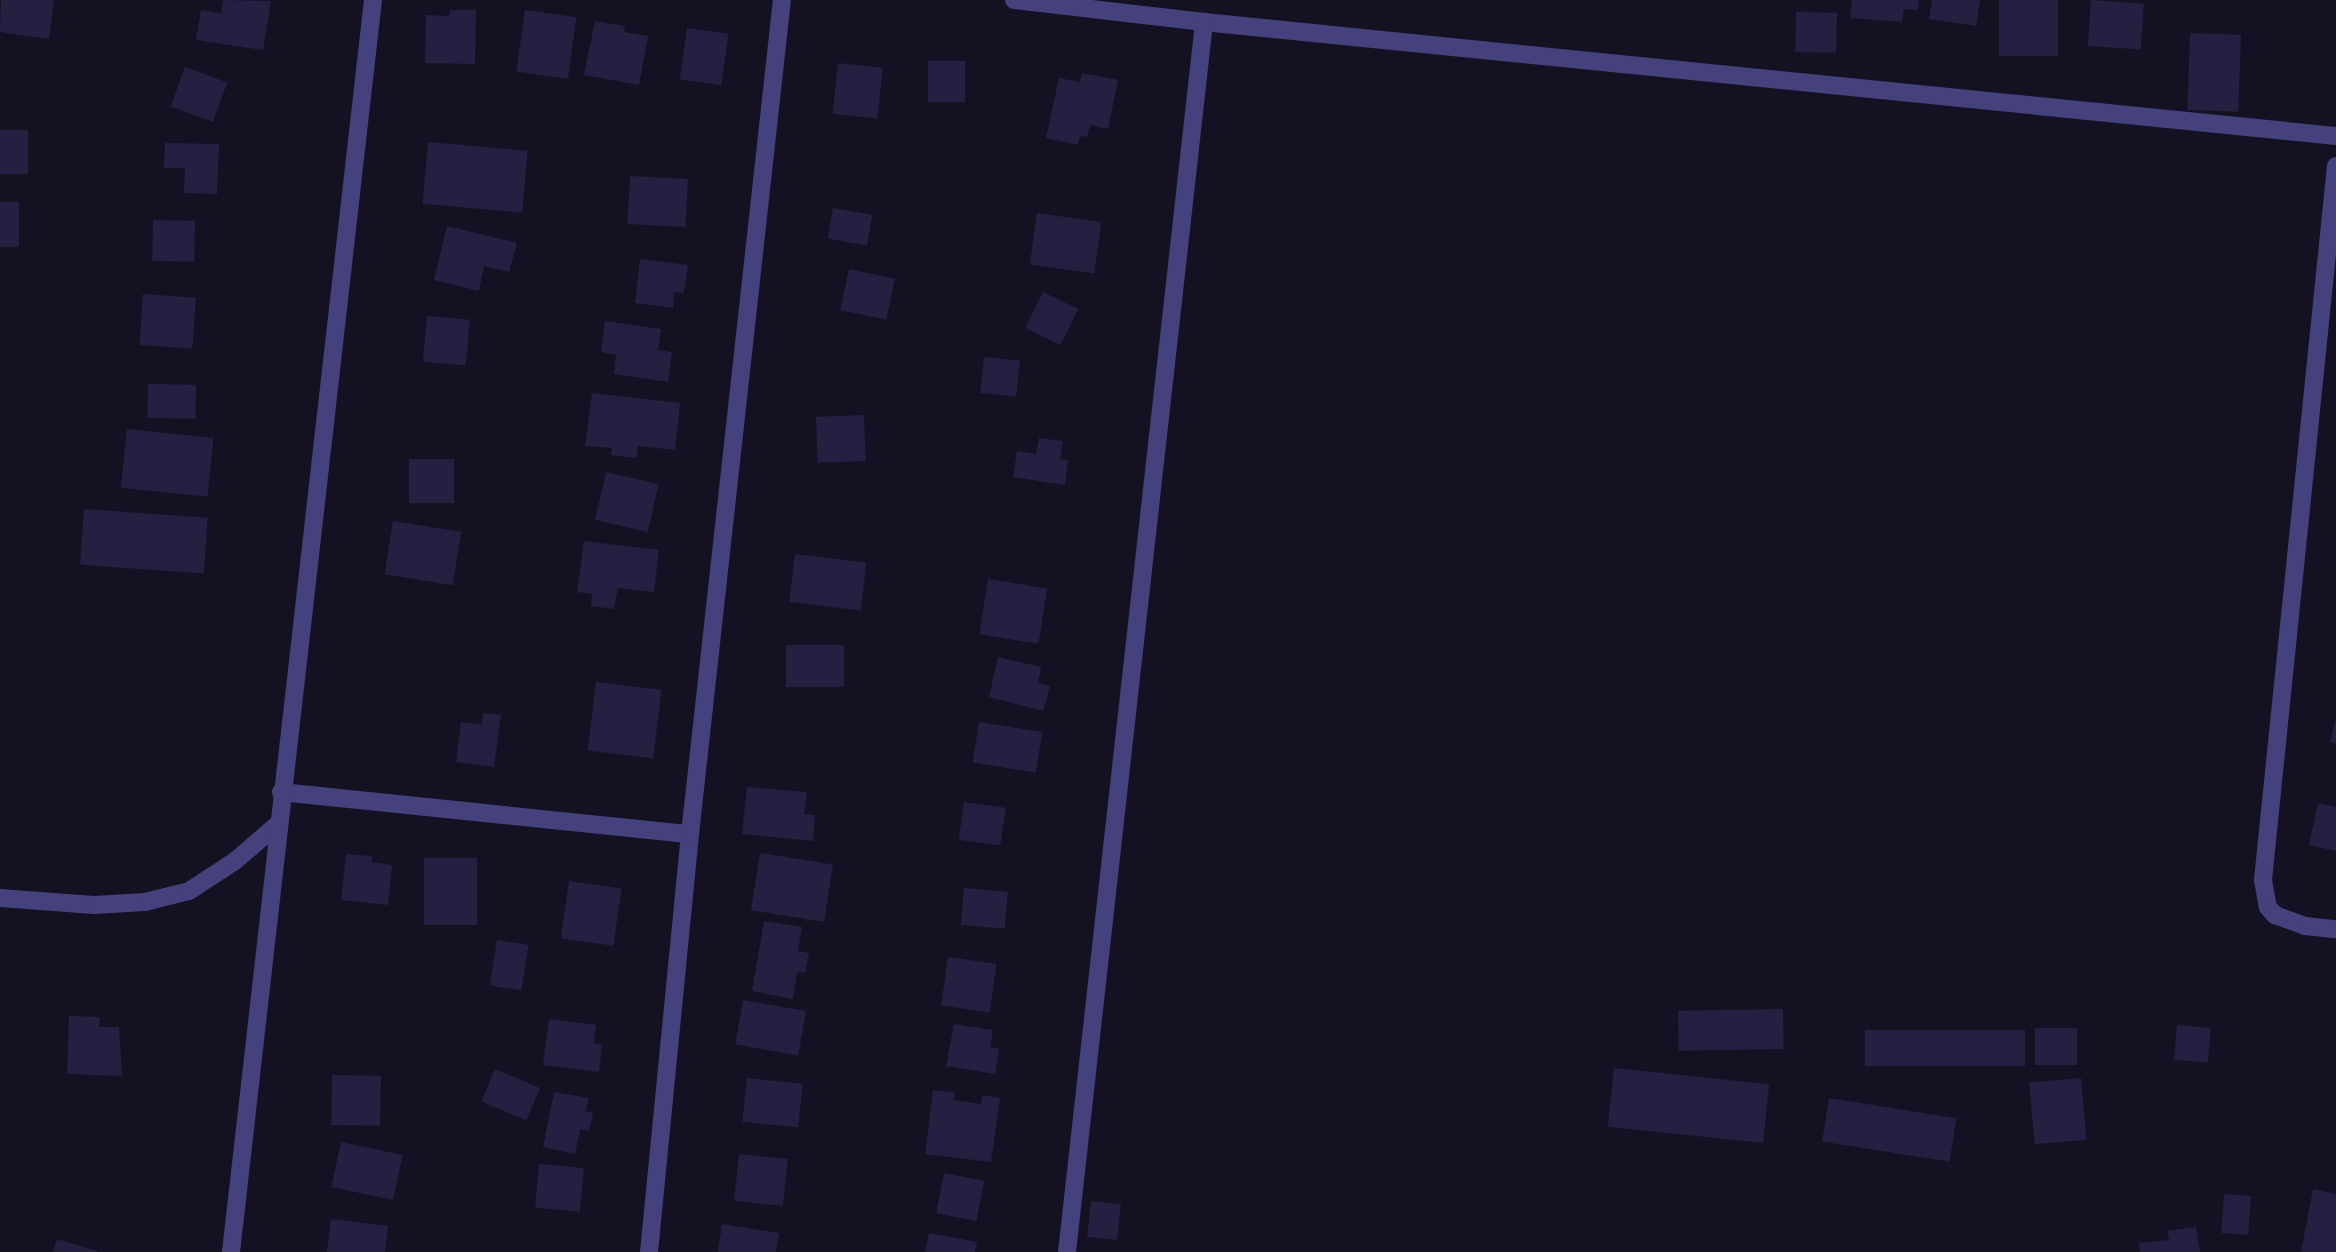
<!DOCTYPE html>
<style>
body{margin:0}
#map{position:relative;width:2336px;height:1252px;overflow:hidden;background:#141122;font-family:Mulish,sans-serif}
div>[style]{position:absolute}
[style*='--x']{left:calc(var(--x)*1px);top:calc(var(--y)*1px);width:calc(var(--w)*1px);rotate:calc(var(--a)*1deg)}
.building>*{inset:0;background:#271f41;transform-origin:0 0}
.minor>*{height:18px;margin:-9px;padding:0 9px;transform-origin:9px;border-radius:9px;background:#45417c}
span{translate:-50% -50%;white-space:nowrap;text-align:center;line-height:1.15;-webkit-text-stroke:5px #141122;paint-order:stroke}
</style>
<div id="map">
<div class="building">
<i style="clip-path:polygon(1px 0,54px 0,49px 39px,0 32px)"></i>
<i style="clip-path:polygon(223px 0,271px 1px,263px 50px,196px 40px,201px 10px,221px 13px)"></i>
<i style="clip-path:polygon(1852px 0,1919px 0,1918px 10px,1904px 9px,1902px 22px,1850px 18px)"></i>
<i style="clip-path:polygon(1932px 0,1980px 0,1976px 26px,1929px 19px)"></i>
<i style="left:1999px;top:0;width:59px;height:56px"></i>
<i style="left:2091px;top:0;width:53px;height:46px;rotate:4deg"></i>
<i style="clip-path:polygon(450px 10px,476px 10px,475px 64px,425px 63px,426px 15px,449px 16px)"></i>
<i style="left:525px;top:10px;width:52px;height:62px;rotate:8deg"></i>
<i style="left:1796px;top:12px;width:41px;height:40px;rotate:1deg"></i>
<i style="clip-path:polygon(595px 21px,625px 26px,624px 32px,648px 36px,639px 85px,584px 75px)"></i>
<i style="left:687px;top:28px;width:42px;height:52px;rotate:8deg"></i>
<i style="left:2190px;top:33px;width:51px;height:77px;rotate:2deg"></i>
<i style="left:928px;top:61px;width:37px;height:41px"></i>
<i style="left:838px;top:63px;width:45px;height:51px;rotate:6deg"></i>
<i style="left:185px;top:67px;width:45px;height:42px;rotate:20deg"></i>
<i style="clip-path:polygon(1082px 73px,1118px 80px,1108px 129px,1090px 125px,1087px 137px,1080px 136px,1078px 145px,1046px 138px,1059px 78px,1080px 82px)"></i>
<i style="left:0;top:130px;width:28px;height:44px"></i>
<i style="left:428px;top:142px;width:100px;height:62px;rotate:5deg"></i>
<i style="clip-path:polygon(165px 143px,219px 144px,217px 194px,184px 193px,185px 168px,164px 168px)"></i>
<i style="left:630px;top:176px;width:58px;height:48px;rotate:3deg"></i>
<i style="left:0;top:202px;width:19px;height:45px"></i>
<i style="left:833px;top:208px;width:40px;height:31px;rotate:10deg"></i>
<i style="left:1037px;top:213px;width:65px;height:52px;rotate:8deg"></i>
<i style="left:153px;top:220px;width:42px;height:41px;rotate:1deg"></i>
<i style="clip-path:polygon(447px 226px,517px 243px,509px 272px,484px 266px,479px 291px,434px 280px)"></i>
<i style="clip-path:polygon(640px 259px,688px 265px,684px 293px,674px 292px,673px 308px,635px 303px)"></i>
<i style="left:849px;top:269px;width:47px;height:42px;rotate:12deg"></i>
<i style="left:1043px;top:292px;width:39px;height:40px;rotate:26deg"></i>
<i style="left:143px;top:294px;width:53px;height:51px;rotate:4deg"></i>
<i style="left:427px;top:316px;width:43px;height:46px;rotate:5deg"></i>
<i style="clip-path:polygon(605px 321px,661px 329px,658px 350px,672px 352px,668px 382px,614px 374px,616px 355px,601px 352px)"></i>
<i style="left:984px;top:357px;width:36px;height:36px;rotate:6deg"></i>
<i style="left:148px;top:384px;width:48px;height:34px;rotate:1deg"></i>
<i style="clip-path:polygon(592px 393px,680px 403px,675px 450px,638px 446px,636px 458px,611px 455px,612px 448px,585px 446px)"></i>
<i style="left:864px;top:415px;width:46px;height:48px;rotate:88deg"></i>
<i style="left:127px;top:429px;width:87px;height:59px;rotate:6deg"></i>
<i style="clip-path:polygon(1039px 438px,1063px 441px,1060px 459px,1068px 460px,1065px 485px,1013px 477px,1017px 451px,1036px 454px)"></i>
<i style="left:409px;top:459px;width:45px;height:44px"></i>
<i style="left:606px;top:472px;width:54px;height:49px;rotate:13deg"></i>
<i style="left:84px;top:509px;width:124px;height:56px;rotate:4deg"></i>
<i style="left:393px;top:521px;width:69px;height:54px;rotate:9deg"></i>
<i style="clip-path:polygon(584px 541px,659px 550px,654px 592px,618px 588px,614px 609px,591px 606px,592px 594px,577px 592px)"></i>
<i style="left:795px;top:554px;width:72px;height:48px;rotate:7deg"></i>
<i style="left:988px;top:579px;width:60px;height:56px;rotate:9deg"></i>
<i style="left:786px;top:645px;width:58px;height:42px"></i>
<i style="clip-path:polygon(998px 657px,1041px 667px,1038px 683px,1050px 686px,1043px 711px,989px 697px)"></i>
<i style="left:596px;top:682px;width:66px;height:69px;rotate:7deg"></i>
<i style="clip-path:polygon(483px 713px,501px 715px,494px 767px,456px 762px,461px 722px,482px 725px)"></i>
<i style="clip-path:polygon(2336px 717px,2336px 743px,2330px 742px)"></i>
<i style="left:979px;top:722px;width:64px;height:41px;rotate:9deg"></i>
<i style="clip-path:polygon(747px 787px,807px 792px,804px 814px,815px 815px,813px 841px,742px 834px)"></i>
<i style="left:964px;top:802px;width:42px;height:38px;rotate:8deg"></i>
<i style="clip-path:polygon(2318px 803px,2336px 807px,2336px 851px,2309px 845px)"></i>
<i style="left:760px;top:853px;width:74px;height:58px;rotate:9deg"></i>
<i style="clip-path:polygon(346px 854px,372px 856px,372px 862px,392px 865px,388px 905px,341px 900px)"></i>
<i style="left:424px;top:858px;width:53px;height:67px"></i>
<i style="left:569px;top:881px;width:53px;height:58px;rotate:8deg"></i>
<i style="left:964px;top:888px;width:44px;height:37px;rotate:5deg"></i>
<i style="clip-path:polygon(764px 921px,802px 927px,798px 951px,809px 953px,805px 973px,797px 972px,793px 999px,752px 991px)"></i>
<i style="left:497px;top:940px;width:32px;height:46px;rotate:9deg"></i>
<i style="left:948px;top:957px;width:49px;height:49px;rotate:8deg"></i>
<i style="left:743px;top:1000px;width:64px;height:45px;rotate:10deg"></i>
<i style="left:1783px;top:1009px;width:40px;height:105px;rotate:89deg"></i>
<i style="clip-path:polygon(69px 1016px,100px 1017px,99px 1027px,119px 1027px,122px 1076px,67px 1074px)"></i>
<i style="clip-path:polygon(549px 1019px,596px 1025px,594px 1043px,602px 1045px,599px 1072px,543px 1065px)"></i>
<i style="clip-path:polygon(954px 1024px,993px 1030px,990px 1047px,999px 1049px,995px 1074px,946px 1066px)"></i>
<i style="left:2177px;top:1025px;width:34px;height:35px;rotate:5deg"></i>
<i style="left:2035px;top:1028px;width:42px;height:37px"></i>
<i style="left:2025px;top:1030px;width:36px;height:160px;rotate:90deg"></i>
<i style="left:1614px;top:1068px;width:156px;height:59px;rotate:6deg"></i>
<i style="left:495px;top:1069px;width:49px;height:35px;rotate:23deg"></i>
<i style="left:332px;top:1075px;width:49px;height:50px;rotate:1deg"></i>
<i style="left:747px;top:1078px;width:56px;height:44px;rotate:6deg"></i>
<i style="left:2081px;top:1078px;width:62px;height:52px;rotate:85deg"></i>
<i style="clip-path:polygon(933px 1090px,955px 1093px,954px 1100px,981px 1104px,982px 1095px,1000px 1098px,991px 1162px,925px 1154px)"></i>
<i style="clip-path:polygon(554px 1092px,589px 1098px,585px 1111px,593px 1113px,589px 1131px,580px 1129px,575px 1154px,543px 1147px)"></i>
<i style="left:1829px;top:1098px;width:129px;height:44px;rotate:9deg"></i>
<i style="left:341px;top:1142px;width:63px;height:46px;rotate:12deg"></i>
<i style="left:739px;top:1154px;width:49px;height:47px;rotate:6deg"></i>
<i style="left:539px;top:1164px;width:45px;height:44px;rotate:5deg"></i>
<i style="left:944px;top:1173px;width:41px;height:41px;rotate:11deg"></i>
<i style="clip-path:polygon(2313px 1189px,2336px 1194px,2336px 1252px,2301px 1252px)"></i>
<i style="left:2224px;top:1194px;width:27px;height:39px;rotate:4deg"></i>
<i style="left:1091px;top:1201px;width:30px;height:36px;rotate:6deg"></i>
<i style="clip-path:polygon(331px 1219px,388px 1226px,385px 1252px,327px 1252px)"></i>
<i style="clip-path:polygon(722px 1224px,779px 1233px,776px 1252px,718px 1252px)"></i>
<i style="clip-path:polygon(2196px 1227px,2200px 1252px,2140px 1252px,2139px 1243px,2169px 1240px,2167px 1231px)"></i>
<i style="clip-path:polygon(929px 1233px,977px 1242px,975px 1252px,925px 1252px)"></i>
<i style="clip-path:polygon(57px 1239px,97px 1251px,97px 1252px,53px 1252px)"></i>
</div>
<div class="minor">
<i style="--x:1014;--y:0;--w:191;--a:6.6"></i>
<i style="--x:1204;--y:22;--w:1138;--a:5.75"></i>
<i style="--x:2336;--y:166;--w:718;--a:95.84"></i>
<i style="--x:2263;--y:880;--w:27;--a:80"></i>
<i style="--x:2268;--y:907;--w:11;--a:49"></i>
<i style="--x:2275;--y:915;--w:32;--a:20"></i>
<i style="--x:2305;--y:926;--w:31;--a:6"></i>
<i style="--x:281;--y:792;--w:411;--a:5.9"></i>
<i style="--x:690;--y:834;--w:420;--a:95.6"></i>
<i style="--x:690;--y:834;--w:839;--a:-83.71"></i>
<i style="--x:0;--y:898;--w:94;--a:4.3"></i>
<i style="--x:94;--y:905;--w:51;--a:-3.4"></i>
<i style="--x:145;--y:902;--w:45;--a:-14"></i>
<i style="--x:189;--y:891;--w:55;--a:-33.1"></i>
<i style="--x:235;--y:861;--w:57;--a:-40.7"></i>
<i style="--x:231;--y:1252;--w:1260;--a:-83.53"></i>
<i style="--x:1067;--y:1252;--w:1238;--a:-83.64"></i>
</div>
</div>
